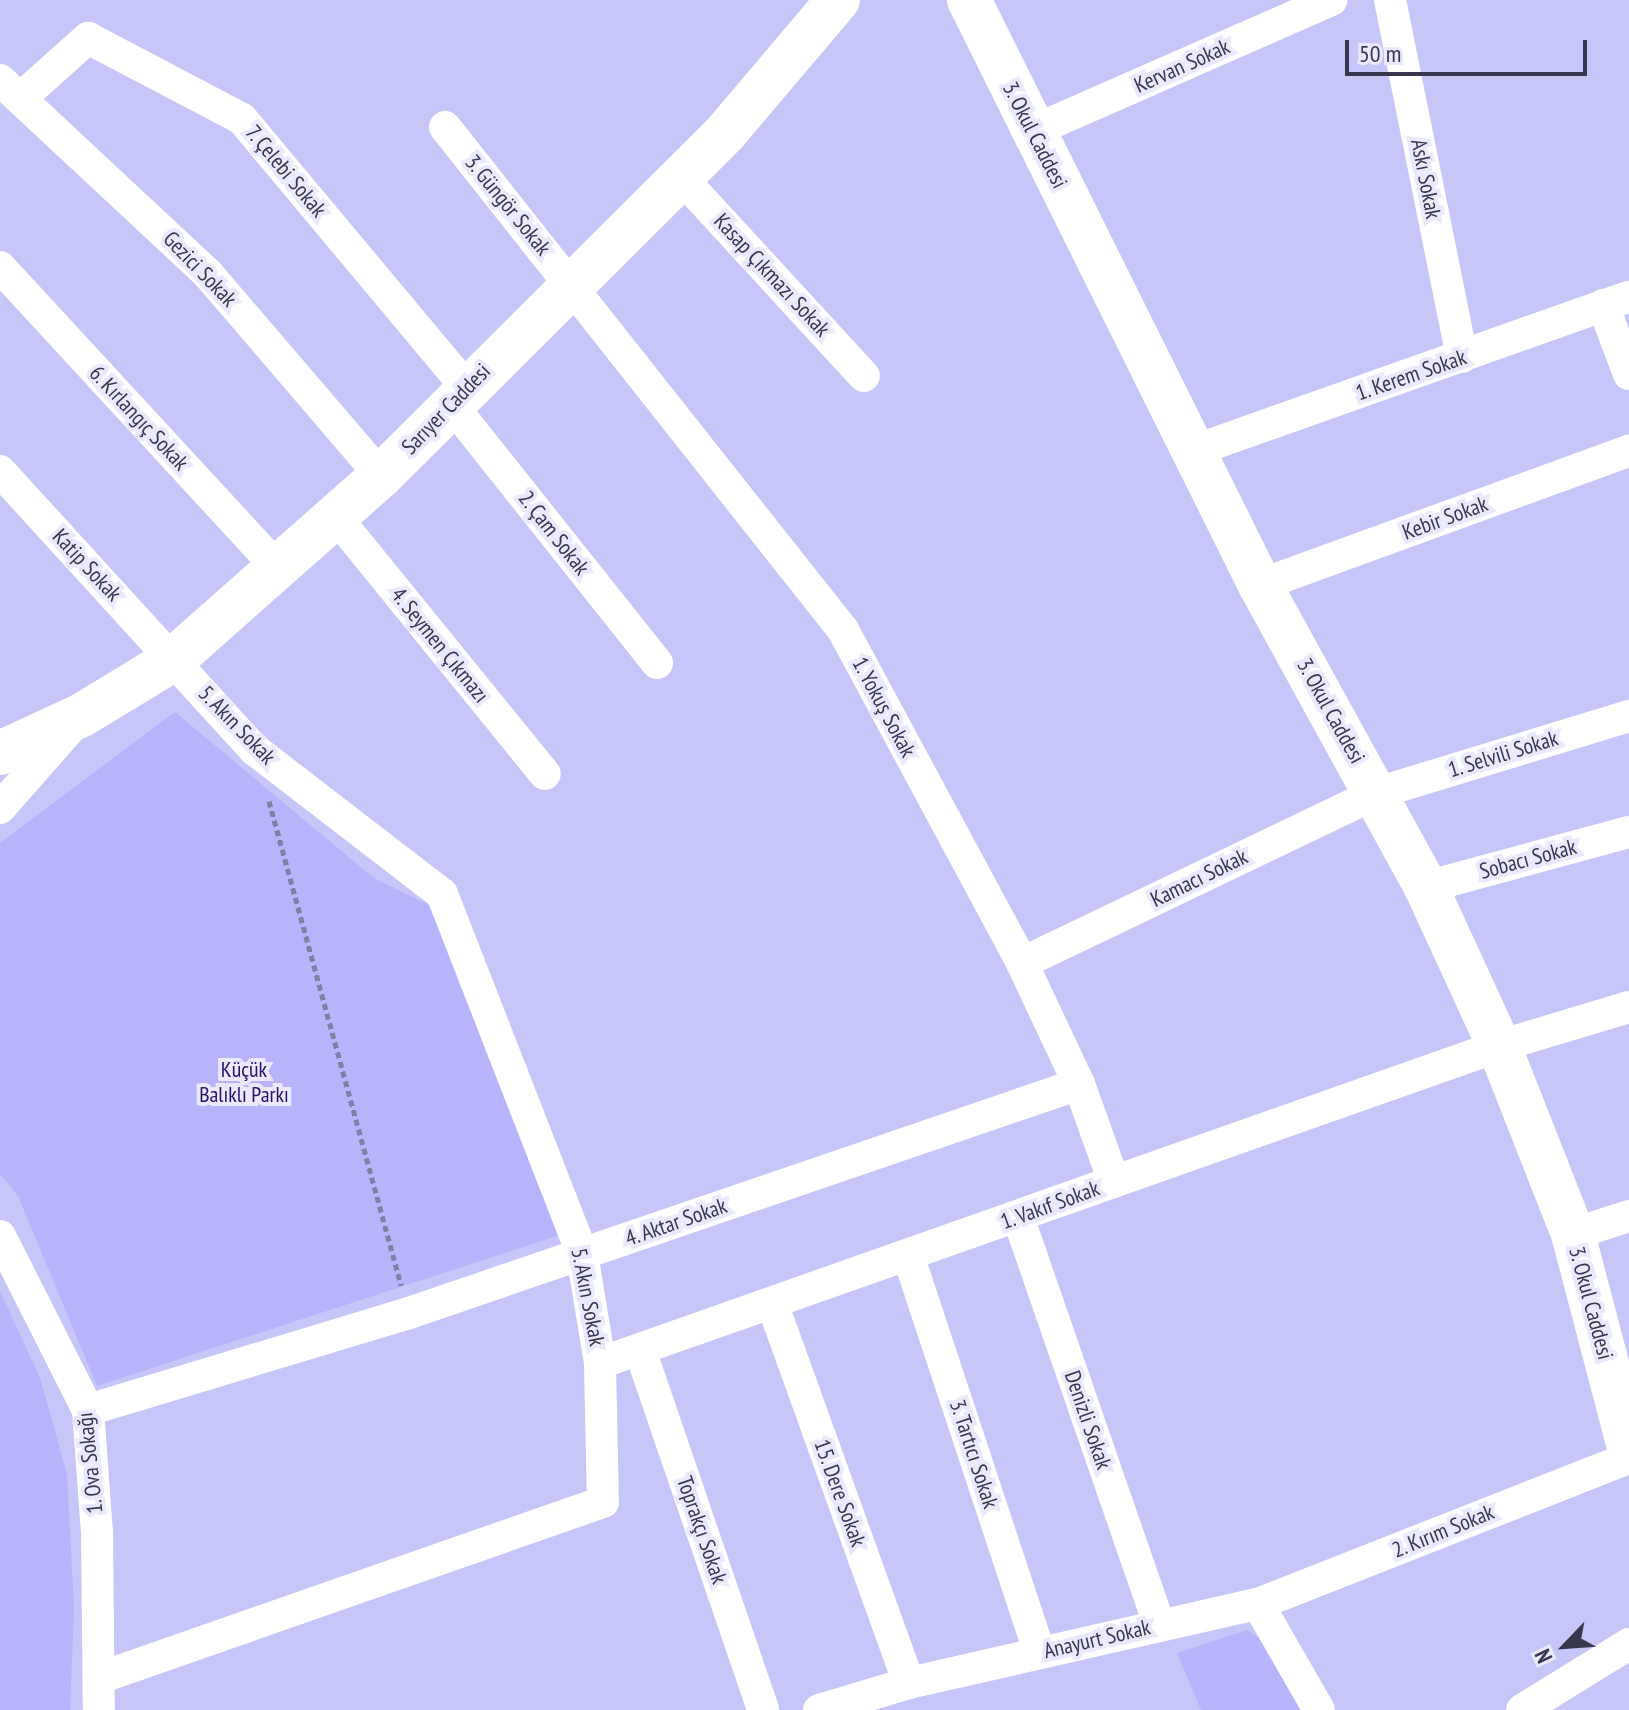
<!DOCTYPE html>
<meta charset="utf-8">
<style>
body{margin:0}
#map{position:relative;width:1629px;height:1710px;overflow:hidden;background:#c7c6f8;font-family:"PT Sans Narrow",sans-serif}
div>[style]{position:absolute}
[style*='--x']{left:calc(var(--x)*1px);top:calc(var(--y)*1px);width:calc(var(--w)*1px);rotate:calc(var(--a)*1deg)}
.green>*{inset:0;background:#b8b4fc}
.path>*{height:5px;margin-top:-2.5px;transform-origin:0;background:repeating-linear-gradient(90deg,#807fa5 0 6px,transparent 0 10px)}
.street>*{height:32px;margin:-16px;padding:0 16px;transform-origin:16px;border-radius:16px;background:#fff}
.secondary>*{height:44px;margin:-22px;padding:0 22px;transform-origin:22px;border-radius:22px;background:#fff}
span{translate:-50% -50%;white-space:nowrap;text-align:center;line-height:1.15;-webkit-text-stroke:8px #eaeafe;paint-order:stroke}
.street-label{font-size:22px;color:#383750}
.park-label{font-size:22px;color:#29116a}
.north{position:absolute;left:1525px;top:1606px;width:80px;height:80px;-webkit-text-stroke:6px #eaeafe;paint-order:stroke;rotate:245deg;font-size:22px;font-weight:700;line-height:32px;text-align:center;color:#383750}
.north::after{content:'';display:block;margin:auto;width:28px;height:36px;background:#383750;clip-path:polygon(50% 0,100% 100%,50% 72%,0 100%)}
.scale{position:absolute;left:1345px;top:40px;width:242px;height:36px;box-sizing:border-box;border:4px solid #383750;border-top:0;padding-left:10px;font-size:24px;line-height:28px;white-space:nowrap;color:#383750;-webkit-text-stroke:6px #eaeafe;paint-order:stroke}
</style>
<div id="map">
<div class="green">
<i style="clip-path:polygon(175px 712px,374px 878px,435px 908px,569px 1232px,97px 1386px,18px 1196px,0 1174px,0 843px)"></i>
<i style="clip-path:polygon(0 1291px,40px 1378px,67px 1474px,74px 1607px,70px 1710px,0 1710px)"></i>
<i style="clip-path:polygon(1247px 1630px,1262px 1640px,1302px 1710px,1201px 1710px,1177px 1653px)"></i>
</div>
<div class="path">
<i style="--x:269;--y:801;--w:502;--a:74.74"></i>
</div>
<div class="street">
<i style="--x:1390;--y:0;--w:364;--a:78.6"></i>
<i style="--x:0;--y:80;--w:284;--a:43"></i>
<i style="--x:208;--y:274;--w:266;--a:49.4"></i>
<i style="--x:22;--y:97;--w:89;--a:-41.8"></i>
<i style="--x:88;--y:38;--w:174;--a:27.7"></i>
<i style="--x:242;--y:119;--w:351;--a:50.1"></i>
<i style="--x:445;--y:127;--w:641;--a:51.65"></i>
<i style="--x:843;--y:630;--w:378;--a:61.7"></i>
<i style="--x:1022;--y:963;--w:134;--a:64.8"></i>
<i style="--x:1079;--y:1084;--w:104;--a:70.3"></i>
<i style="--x:1033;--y:131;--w:326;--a:-23.7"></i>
<i style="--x:679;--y:175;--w:273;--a:47.4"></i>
<i style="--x:0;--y:267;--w:410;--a:47.3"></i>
<i style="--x:1603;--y:305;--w:74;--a:69.4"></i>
<i style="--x:451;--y:404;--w:331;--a:51.5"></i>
<i style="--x:1193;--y:451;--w:462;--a:-19.5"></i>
<i style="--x:0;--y:471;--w:378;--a:47.6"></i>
<i style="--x:255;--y:750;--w:236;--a:37.6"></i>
<i style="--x:442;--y:894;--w:386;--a:68.7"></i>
<i style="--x:582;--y:1254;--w:110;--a:80.6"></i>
<i style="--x:600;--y:1363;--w:139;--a:88.8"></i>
<i style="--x:603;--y:1502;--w:534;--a:160.75"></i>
<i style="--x:336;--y:517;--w:331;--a:50.9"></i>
<i style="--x:1260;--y:585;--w:393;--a:-20"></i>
<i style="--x:0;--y:808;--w:109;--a:-48.7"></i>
<i style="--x:1426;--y:887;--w:210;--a:-15.2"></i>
<i style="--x:1022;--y:963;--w:394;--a:-25.6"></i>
<i style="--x:1377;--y:793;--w:264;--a:-17"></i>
<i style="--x:1018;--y:1217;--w:431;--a:70.9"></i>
<i style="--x:1573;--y:1234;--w:59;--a:-17.8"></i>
<i style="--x:0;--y:1236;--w:195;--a:63.2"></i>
<i style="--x:88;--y:1410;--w:122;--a:85.8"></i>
<i style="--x:97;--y:1532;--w:178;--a:89.4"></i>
<i style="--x:908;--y:1255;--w:418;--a:71.7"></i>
<i style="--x:772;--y:1303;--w:404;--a:70.2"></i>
<i style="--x:640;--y:1350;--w:380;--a:71.1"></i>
<i style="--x:600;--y:1363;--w:953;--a:-19.42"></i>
<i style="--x:1499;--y:1046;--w:136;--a:-16.7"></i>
<i style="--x:88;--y:1410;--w:335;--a:-16.8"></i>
<i style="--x:409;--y:1313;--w:708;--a:-18.87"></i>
<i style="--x:1258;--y:1604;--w:399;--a:-21.5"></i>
<i style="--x:819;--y:1710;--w:94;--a:-16.7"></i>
<i style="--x:909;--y:1683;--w:358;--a:-12.8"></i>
<i style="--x:1258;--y:1604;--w:122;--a:60.1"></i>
<i style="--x:1522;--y:1710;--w:126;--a:-31.7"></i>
</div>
<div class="secondary">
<i style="--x:969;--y:0;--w:653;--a:63.55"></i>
<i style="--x:1260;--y:585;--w:345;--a:61.2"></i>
<i style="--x:1426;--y:887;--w:175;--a:65.3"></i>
<i style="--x:1499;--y:1046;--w:202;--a:68.5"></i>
<i style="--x:1573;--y:1234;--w:221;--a:75.3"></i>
<i style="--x:0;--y:753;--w:90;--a:-24.9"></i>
<i style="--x:82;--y:715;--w:108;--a:-31.3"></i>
<i style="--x:174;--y:659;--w:276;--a:-41.5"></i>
<i style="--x:381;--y:476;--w:487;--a:-44.9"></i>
<i style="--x:726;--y:132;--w:173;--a:-49.7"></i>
</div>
<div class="street-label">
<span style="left:1182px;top:66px;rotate:-24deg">Kervan Sokak</span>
<span style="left:1035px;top:135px;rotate:63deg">3. Okul Caddesi</span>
<span style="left:286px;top:171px;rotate:50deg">7. Çelebi Sokak</span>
<span style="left:1426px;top:179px;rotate:79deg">Askı Sokak</span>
<span style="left:508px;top:205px;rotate:51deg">3. Güngör Sokak</span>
<span style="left:200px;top:269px;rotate:46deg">Gezici Sokak</span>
<span style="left:772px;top:275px;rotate:47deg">Kasap Çıkmazı Sokak</span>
<span style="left:1411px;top:375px;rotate:-19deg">1. Kerem Sokak</span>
<span style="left:446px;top:409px;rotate:-46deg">Sarıyer Caddesi</span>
<span style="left:139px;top:418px;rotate:47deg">6. Kırlangıç Sokak</span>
<span style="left:1445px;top:518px;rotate:-20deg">Kebir Sokak</span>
<span style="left:554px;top:533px;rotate:52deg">2. Çam Sokak</span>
<span style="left:87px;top:565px;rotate:47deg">Katip Sokak</span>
<span style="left:440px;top:645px;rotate:51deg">4. Seymen Çıkmazı</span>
<span style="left:884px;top:707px;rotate:62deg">1. Yokuş Sokak</span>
<span style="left:1331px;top:711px;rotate:61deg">3. Okul Caddesi</span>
<span style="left:237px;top:725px;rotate:46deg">5. Akın Sokak</span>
<span style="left:1503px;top:754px;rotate:-17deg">1. Selvili Sokak</span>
<span style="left:1528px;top:859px;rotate:-15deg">Sobacı Sokak</span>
<span style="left:1199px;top:878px;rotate:-26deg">Kamacı Sokak</span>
<span style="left:1050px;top:1205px;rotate:-20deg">1. Vakıf Sokak</span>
<span style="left:676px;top:1222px;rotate:-19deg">4. Aktar Sokak</span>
<span style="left:588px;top:1297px;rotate:79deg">5. Akın Sokak</span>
<span style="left:1591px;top:1303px;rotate:75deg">3. Okul Caddesi</span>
<span style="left:1088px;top:1420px;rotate:71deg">Denizli Sokak</span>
<span style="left:974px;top:1454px;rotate:72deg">3. Tartıcı Sokak</span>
<span style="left:90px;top:1463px;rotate:-96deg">1. Ova Sokağı</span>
<span style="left:840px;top:1493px;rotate:70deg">15. Dere Sokak</span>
<span style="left:702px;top:1530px;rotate:71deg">Toprakçı Sokak</span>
<span style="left:1443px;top:1531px;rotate:-22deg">2. Kırım Sokak</span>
<span style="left:1097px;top:1639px;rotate:-13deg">Anayurt Sokak</span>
</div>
<div class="park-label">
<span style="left:244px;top:1082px">Küçük<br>Balıklı Parkı</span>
</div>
<div class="north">N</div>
<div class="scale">50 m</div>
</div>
